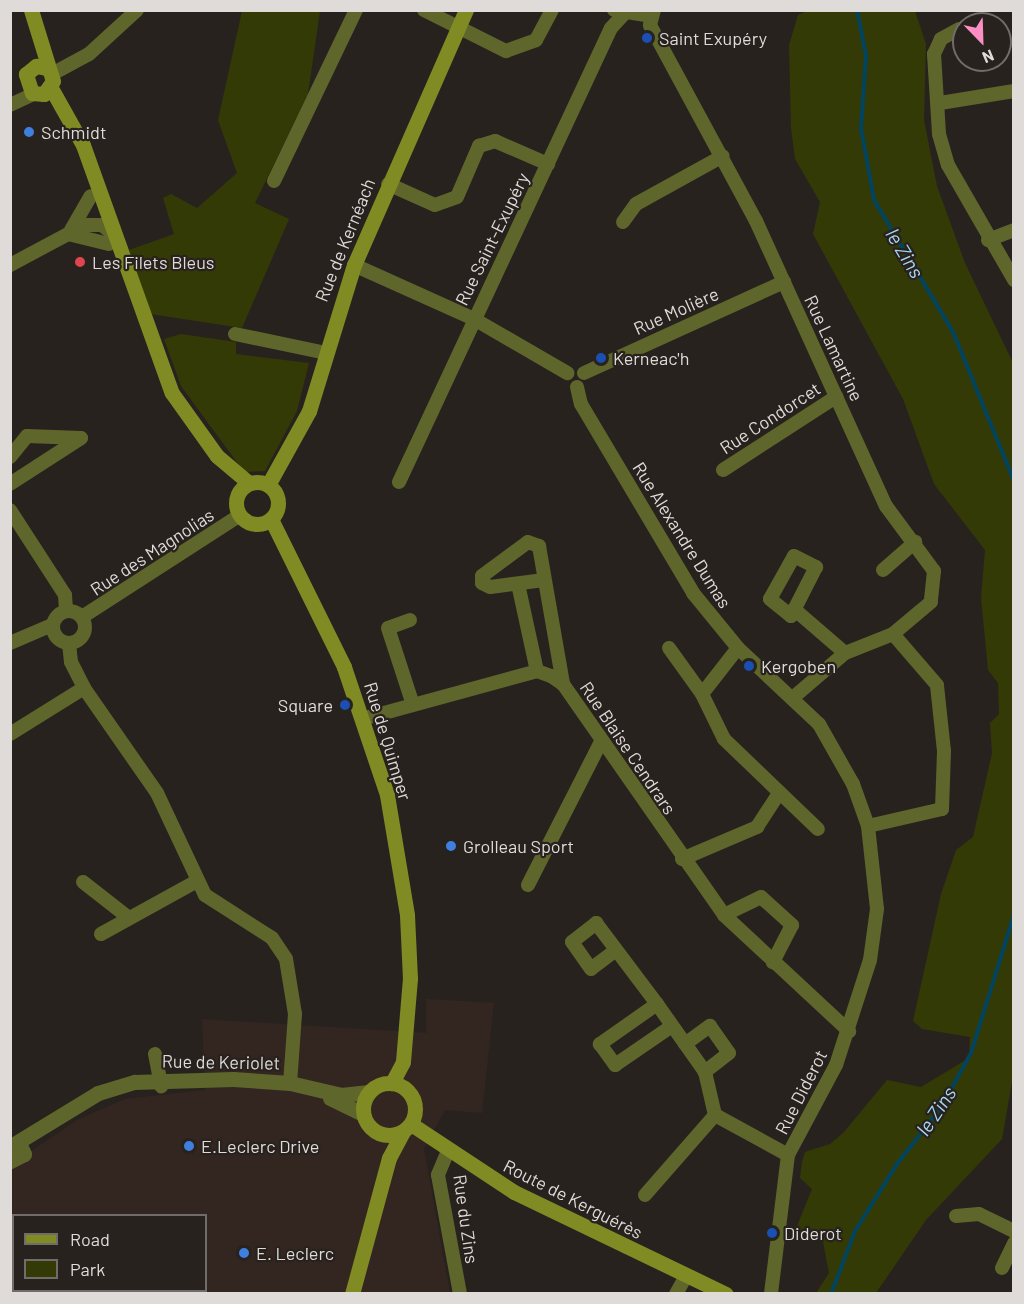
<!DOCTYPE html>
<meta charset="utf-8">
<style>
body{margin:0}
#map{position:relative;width:1024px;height:1304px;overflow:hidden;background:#28221f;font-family:Barlow,sans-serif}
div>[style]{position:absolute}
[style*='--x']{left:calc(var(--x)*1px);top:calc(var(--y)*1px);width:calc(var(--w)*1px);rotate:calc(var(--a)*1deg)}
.built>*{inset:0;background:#332620}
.green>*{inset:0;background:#333a06}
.stream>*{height:4px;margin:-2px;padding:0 2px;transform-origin:2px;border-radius:2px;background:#02435e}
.minor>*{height:14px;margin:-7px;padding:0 7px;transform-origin:7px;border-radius:7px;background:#5f662b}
.minor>.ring{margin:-7px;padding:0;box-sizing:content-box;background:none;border:14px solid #5f662b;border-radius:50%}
.tertiary>*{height:15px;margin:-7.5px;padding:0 7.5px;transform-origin:7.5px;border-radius:7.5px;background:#5f662b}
.secondary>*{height:15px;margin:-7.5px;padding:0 7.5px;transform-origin:7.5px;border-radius:7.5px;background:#818b23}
.secondary>.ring{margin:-7.5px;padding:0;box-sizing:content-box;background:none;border:15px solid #818b23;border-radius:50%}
.dots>*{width:16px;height:16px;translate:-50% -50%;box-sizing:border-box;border:3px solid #28221f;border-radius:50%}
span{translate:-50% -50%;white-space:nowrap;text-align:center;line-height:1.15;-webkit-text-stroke:4.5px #28221f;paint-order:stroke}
.poi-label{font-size:18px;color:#dfdbd8}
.left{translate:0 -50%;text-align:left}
.right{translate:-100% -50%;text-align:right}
.street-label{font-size:18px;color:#dfdbd8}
.water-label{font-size:20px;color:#a7d6f1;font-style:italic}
.frame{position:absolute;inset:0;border:12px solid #dfdbd8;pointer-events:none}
.legend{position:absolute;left:12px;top:1214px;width:195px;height:78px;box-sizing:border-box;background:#28221f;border:2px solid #716c69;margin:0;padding:8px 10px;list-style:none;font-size:18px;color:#dfdbd8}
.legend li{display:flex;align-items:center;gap:12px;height:30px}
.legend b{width:30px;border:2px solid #716c69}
.north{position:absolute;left:952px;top:12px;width:60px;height:60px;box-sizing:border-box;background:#28221f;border:2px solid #716c69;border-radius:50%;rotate:157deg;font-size:16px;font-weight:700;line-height:24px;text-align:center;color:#dfdbd8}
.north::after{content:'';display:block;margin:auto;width:21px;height:27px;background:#fb8fc4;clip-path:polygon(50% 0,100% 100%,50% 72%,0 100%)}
</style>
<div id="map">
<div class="built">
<i style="clip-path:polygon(evenodd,426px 999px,494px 1003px,482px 1113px,445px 1110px,424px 1149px,450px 1293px,11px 1293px,10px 1137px,27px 1154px,77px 1120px,125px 1099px,205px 1090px,202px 1019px,426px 1033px,426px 999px,14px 1216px,206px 1216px,206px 1290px,14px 1290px,14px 1216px)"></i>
</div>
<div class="green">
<i style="clip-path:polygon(242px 11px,320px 11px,308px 94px,255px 203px,289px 219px,242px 328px,150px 314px,129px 250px,174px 234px,163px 198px,171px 194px,197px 208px,237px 173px,218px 120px)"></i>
<i style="clip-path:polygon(807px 11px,915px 11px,926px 44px,924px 120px,937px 186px,965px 263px,1013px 363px,1013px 1076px,1002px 1139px,926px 1220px,876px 1293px,816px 1293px,829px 1273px,823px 1242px,793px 1236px,812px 1189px,800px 1178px,802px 1162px,805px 1152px,830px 1144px,844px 1132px,887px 1080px,921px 1087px,969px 1058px,970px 1037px,922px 1029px,913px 1021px,941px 894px,956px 850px,973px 837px,992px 753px,990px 723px,999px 714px,998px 683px,988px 670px,981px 598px,985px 550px,934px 484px,903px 399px,813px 234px,820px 202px,795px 159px,791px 128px,789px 45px,798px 15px)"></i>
<i style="clip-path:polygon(181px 334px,236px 342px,236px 354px,309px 363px,297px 411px,265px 471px,244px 472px,181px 386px,164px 339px)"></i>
</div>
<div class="stream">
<i style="--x:857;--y:10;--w:46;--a:78.7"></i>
<i style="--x:866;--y:55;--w:73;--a:93.9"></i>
<i style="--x:861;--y:128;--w:73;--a:79.8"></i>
<i style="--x:874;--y:200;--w:154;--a:59.1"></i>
<i style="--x:953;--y:332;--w:161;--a:67.7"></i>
<i style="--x:831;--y:1294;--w:67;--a:-69.1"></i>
<i style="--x:855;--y:1231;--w:79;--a:-57.9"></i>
<i style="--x:897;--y:1164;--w:70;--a:-52"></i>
<i style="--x:940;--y:1109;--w:64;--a:-61"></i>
<i style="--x:971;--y:1053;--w:145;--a:-72.7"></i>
</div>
<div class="minor">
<i style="--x:424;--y:10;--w:92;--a:26.6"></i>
<i style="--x:506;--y:51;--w:32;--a:-20"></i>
<i style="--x:536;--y:40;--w:34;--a:-62"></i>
<i style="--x:614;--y:10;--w:37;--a:9"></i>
<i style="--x:654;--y:10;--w:16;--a:105"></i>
<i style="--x:650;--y:25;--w:223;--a:61.6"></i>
<i style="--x:756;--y:221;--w:313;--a:65.5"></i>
<i style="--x:886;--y:506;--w:81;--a:53.6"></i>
<i style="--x:934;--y:571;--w:31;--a:96"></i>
<i style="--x:931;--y:602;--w:50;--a:139.9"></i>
<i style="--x:893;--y:634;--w:52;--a:158.4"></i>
<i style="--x:845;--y:653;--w:66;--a:139.3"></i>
<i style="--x:959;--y:29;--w:21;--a:151"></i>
<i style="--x:941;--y:39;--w:17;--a:115"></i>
<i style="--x:934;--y:54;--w:80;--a:86.4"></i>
<i style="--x:939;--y:134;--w:32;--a:74"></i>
<i style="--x:948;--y:165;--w:133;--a:60.1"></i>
<i style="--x:52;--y:74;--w:42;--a:-28.4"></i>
<i style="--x:89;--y:54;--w:65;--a:-42.5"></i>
<i style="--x:940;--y:103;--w:75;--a:-9.2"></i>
<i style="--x:10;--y:105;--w:26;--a:-25"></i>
<i style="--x:274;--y:181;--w:190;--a:-64.4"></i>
<i style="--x:388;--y:184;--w:51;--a:24.1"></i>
<i style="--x:435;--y:205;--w:23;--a:-20"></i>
<i style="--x:457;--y:197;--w:56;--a:-66.7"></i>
<i style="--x:479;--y:146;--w:17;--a:-17"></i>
<i style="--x:495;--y:141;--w:58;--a:23.5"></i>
<i style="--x:623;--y:222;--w:22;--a:-54"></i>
<i style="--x:636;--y:204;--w:99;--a:-28.9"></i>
<i style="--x:71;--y:230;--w:39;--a:-60"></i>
<i style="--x:68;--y:234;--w:42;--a:13.7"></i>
<i style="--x:988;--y:240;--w:28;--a:-21"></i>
<i style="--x:10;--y:265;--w:85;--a:-28.1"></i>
<i style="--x:85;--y:225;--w:17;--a:0"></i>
<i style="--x:102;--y:225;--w:17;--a:40"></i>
<i style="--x:354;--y:265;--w:132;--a:24.2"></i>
<i style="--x:474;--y:319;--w:108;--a:30.1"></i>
<i style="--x:235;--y:334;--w:93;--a:11.8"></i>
<i style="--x:584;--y:373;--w:220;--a:-24.5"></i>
<i style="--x:577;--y:387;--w:17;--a:77"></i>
<i style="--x:581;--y:404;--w:220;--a:59.3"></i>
<i style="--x:693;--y:593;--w:71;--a:50.7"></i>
<i style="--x:738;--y:648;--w:111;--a:43.2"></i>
<i style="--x:819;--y:724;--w:69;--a:60.5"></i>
<i style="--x:853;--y:784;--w:45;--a:70.3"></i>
<i style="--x:868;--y:826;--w:83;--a:83.8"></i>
<i style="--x:877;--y:909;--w:51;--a:97.8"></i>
<i style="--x:870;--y:960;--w:110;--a:107.9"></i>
<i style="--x:836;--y:1065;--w:102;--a:118.1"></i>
<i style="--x:788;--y:1155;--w:140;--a:97"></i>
<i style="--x:10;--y:457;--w:27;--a:-51"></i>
<i style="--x:27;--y:436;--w:54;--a:2.1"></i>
<i style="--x:81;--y:438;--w:85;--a:147.1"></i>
<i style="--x:723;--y:470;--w:135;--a:-32.9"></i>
<i style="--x:399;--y:482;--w:501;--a:-64.97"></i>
<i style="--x:611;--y:28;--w:18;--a:-47"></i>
<i style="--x:10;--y:510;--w:101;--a:57.1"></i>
<i style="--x:65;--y:595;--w:15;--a:86"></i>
<i style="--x:794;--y:556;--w:25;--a:27"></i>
<i style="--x:816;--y:567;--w:55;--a:117"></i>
<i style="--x:791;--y:616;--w:27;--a:-141"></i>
<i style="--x:770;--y:599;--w:49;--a:-60.8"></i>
<i style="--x:883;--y:570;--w:43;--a:-41.2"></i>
<i style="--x:544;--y:580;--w:54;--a:172.6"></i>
<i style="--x:490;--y:587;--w:9;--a:-153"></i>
<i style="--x:482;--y:583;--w:7;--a:-90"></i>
<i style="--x:482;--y:576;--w:57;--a:-36.5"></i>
<i style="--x:528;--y:542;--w:12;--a:20"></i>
<i style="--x:539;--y:546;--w:140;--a:80.1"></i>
<i style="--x:518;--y:584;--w:89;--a:77.7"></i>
<i style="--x:794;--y:609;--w:67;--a:40.8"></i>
<i class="ring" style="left:53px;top:611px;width:18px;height:18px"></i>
<i style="--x:82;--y:617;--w:188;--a:-32.8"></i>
<i style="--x:410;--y:620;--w:23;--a:160"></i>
<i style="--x:388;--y:628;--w:78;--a:72"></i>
<i style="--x:10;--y:643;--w:46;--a:-23.2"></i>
<i style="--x:69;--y:643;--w:19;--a:84"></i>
<i style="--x:71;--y:662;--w:29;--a:63"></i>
<i style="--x:84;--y:688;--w:128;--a:55.2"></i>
<i style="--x:157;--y:793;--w:113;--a:64.8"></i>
<i style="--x:205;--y:895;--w:80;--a:32.7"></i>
<i style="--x:272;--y:938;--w:25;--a:56"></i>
<i style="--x:286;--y:959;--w:56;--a:80.7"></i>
<i style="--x:295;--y:1014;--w:69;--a:94.1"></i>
<i style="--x:669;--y:648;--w:57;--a:54.3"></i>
<i style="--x:702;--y:694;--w:50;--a:63.9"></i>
<i style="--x:724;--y:739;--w:130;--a:43.8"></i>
<i style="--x:702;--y:694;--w:58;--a:-52"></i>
<i style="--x:362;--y:719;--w:181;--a:-15.3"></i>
<i style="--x:537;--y:671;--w:15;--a:20"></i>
<i style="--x:551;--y:676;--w:14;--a:34"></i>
<i style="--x:563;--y:684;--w:282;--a:55.1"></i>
<i style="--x:724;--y:915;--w:171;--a:42.9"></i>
<i style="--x:10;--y:734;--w:87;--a:-31.9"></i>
<i style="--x:868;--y:826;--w:76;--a:-12.9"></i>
<i style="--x:942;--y:809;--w:58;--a:-88"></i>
<i style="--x:944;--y:751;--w:66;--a:-96.1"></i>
<i style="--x:937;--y:685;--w:67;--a:-130.8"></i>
<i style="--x:682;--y:859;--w:82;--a:-23.1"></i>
<i style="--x:757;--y:827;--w:37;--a:-57"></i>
<i style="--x:83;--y:882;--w:58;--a:38"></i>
<i style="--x:528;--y:885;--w:161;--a:-63"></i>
<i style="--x:724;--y:915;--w:41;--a:-25.9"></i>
<i style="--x:761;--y:897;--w:42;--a:42.1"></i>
<i style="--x:792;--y:925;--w:42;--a:117.2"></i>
<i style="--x:101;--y:934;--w:110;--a:-28.9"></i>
<i style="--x:616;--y:950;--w:31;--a:143"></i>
<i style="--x:591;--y:969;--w:33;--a:-125"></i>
<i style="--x:572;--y:942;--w:31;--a:-38"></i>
<i style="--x:596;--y:923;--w:101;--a:53"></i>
<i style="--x:657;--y:1004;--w:83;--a:54.8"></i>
<i style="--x:705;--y:1072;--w:44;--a:76.9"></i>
<i style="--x:657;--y:1004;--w:70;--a:144.9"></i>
<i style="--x:600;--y:1044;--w:26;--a:54"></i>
<i style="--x:615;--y:1065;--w:69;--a:-34.4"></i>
<i style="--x:685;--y:1044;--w:31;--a:-36"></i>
<i style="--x:710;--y:1026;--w:33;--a:55"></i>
<i style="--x:729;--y:1053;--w:31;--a:142"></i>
<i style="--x:155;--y:1054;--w:33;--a:79"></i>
<i style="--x:715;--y:1115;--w:83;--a:28.7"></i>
<i style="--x:448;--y:1151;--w:26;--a:113"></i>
<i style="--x:438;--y:1175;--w:121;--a:79.5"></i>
<i style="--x:645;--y:1195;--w:106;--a:-48.8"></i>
<i style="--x:956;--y:1216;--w:23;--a:-5"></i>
<i style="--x:979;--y:1214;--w:39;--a:26"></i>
<i style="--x:1002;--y:1268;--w:28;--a:-64"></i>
<i style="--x:676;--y:1294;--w:21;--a:-61"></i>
</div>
<div class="tertiary">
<i style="--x:330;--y:1098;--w:37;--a:26"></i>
<i style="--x:16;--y:1143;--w:96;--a:-31.4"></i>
<i style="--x:98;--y:1093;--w:38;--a:-17"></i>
<i style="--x:134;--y:1082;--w:99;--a:-1.7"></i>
<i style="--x:233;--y:1079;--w:57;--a:4"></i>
<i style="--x:290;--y:1083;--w:52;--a:13.2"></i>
<i style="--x:341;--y:1095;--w:28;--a:-6"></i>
<i style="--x:10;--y:1145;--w:10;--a:0"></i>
<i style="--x:20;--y:1145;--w:10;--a:66"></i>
<i style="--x:24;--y:1154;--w:16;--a:153"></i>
</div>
<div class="secondary">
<i style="--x:31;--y:10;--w:74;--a:72.8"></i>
<i style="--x:53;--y:81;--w:16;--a:125"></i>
<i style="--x:44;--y:94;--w:12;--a:-175"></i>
<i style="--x:32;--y:93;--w:20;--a:-108"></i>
<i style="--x:26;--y:74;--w:13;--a:-39"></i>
<i style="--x:36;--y:66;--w:10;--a:11"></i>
<i style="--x:51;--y:88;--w:65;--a:60.7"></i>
<i style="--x:83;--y:145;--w:263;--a:70.3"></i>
<i style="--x:172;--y:393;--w:77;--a:54.5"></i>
<i style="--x:217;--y:456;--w:42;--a:40.2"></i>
<i class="ring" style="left:236px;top:482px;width:27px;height:27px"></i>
<i style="--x:268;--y:485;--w:85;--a:-61"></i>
<i style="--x:309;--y:411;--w:153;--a:-72.9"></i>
<i style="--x:354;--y:265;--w:279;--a:-66.3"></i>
<i style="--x:271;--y:519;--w:165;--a:63.7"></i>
<i style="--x:344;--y:667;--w:135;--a:71.4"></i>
<i style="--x:387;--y:795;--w:122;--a:80.5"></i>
<i style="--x:407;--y:915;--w:63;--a:87.3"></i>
<i style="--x:410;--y:978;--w:84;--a:94.8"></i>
<i style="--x:403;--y:1062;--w:24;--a:118"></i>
<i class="ring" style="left:363px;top:1083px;width:37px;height:37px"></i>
<i style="--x:411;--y:1124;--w:123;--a:33.4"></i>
<i style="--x:514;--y:1192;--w:235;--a:25.7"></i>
<i style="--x:352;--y:1294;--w:141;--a:-74.8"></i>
<i style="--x:389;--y:1158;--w:30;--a:-62"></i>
</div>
<div class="dots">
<i style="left:647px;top:38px;background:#1a4fb4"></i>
<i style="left:29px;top:132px;background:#3f7fe0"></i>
<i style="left:80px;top:262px;background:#e0444e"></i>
<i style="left:601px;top:358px;background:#1a4fb4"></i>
<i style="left:749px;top:666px;background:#1a4fb4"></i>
<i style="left:345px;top:705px;background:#1a4fb4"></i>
<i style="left:451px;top:846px;background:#3f7fe0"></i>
<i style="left:189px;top:1146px;background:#3f7fe0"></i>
<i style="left:772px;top:1233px;background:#1a4fb4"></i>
<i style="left:244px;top:1253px;background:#3f7fe0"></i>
</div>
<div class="poi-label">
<span class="left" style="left:659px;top:38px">Saint Exupéry</span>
<span class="left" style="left:41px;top:132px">Schmidt</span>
<span class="left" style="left:92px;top:262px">Les Filets Bleus</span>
<span class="left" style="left:613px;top:358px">Kerneac'h</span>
<span class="left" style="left:761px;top:666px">Kergoben</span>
<span class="right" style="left:333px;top:705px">Square</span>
<span class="left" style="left:463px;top:846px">Grolleau Sport</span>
<span class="left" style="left:201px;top:1146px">E.Leclerc Drive</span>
<span class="left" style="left:784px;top:1233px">Diderot</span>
<span class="left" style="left:256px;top:1253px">E. Leclerc</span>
</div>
<div class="street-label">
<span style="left:492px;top:239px;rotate:-64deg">Rue Saint-Exupéry</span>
<span style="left:345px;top:240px;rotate:-68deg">Rue de Kernéach</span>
<span style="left:676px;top:311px;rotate:-24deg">Rue Molière</span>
<span style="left:834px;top:348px;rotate:65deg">Rue Lamartine</span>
<span style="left:770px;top:418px;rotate:-33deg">Rue Condorcet</span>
<span style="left:682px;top:535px;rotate:58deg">Rue Alexandre Dumas</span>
<span style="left:152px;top:552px;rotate:-33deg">Rue des Magnolias</span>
<span style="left:388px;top:741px;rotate:73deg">Rue de Quimper</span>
<span style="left:628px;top:748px;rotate:56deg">Rue Blaise Cendrars</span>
<span style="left:221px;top:1062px;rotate:1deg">Rue de Keriolet</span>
<span style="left:801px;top:1092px;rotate:-63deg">Rue Diderot</span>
<span style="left:573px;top:1199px;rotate:27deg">Route de Kerguérès</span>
<span style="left:466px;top:1219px;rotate:82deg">Rue du Zins</span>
</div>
<div class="water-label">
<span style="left:905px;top:253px;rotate:59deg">le Zins</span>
<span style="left:936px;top:1111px;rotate:-56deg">le Zins</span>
</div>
<div class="frame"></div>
<ul class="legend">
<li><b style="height:8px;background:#818b23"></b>Road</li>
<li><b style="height:16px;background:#333a06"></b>Park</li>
</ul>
<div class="north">N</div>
</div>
